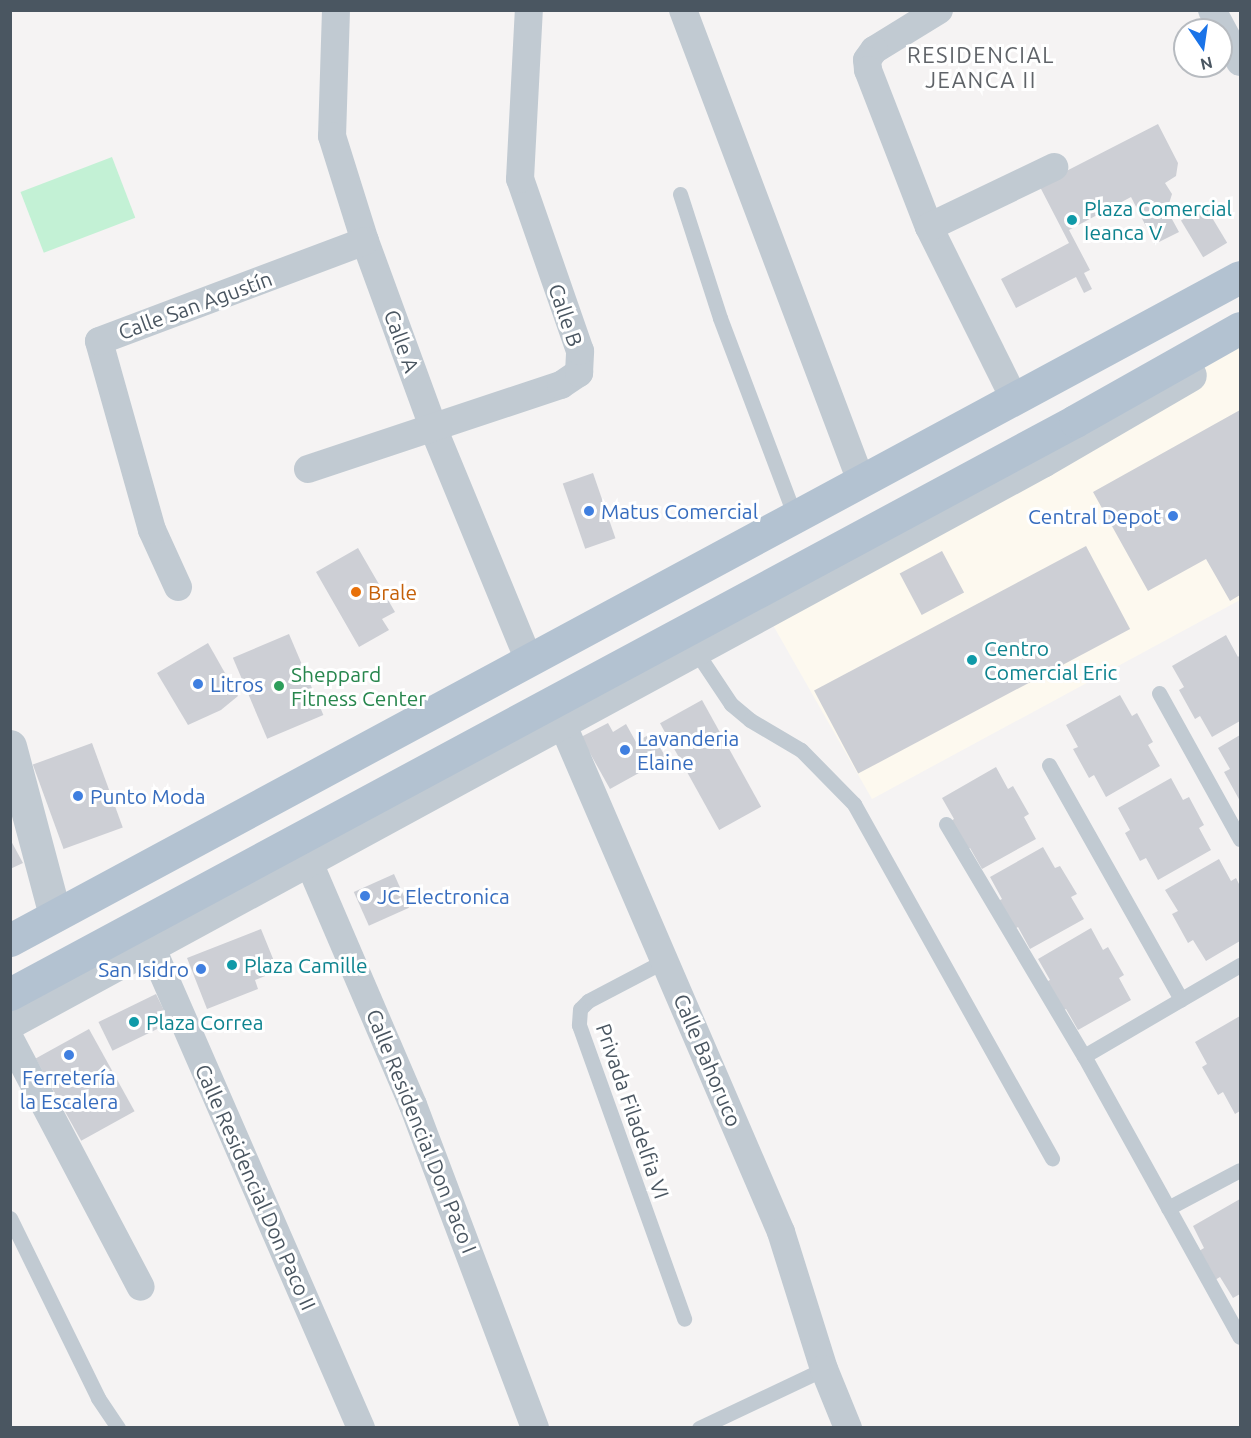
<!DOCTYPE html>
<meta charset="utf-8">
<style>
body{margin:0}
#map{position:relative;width:1251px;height:1438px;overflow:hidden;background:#f5f3f3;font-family:Ubuntu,sans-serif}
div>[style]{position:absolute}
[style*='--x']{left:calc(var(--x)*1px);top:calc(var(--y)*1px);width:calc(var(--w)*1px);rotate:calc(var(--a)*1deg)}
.commercial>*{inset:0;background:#fdf9ef}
.green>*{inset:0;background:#c3f1d5;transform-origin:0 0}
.building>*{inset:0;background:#cdcfd5;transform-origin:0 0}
.service>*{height:15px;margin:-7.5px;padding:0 7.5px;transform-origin:7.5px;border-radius:7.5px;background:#c1cad2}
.minor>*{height:28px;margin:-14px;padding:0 14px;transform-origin:14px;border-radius:14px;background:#c1cad2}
.tertiary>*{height:33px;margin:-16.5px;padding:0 16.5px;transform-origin:16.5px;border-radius:16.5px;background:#c1cad2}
.primary>*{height:33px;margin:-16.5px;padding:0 16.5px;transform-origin:16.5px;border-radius:16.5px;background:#b3c2d1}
.dots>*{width:16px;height:16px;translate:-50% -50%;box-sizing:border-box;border:3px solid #fff;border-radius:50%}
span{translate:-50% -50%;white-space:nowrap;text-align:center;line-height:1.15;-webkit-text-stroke:6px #fff;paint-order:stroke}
.culture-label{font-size:21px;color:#0d838f}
.left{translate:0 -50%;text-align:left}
.street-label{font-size:21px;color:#4a5661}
.shop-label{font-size:21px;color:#366cbe}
.right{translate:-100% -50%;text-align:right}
.food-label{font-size:21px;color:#c56008}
.leisure-label{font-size:21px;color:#27864d}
.neighbourhood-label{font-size:22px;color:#5f6368;letter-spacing:1.5px}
.frame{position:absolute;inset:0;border:12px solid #4a5661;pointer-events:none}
.north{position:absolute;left:1173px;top:18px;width:60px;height:60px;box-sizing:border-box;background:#fff;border:2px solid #b7bbc0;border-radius:50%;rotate:167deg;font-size:16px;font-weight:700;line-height:24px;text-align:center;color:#4a5661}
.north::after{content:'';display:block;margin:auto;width:21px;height:27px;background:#1a73e8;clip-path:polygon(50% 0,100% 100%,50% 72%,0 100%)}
</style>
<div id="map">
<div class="commercial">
<i style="clip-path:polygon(1240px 337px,1240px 600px,872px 799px,753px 590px)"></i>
</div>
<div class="green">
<i style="left:112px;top:157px;width:65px;height:98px;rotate:69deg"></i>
</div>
<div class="building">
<i style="clip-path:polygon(1158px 124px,1178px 163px,1176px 176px,1165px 183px,1172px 194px,1167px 210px,1179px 232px,1155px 244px,1131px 197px,1069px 230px,1090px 270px,1084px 273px,1092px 289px,1084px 293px,1076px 277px,1016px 308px,1001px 279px,1069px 243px,1039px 185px)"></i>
<i style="left:1205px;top:206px;width:43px;height:28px;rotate:59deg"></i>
<i style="clip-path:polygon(1240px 410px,1240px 595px,1230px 601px,1206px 559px,1148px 591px,1093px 492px)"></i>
<i style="left:593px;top:473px;width:69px;height:32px;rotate:71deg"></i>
<i style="left:1086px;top:546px;width:94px;height:308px;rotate:62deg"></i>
<i style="clip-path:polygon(358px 548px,395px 612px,382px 619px,389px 630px,359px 647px,316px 572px)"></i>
<i style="left:942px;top:551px;width:47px;height:48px;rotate:62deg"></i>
<i style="left:289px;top:634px;width:88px;height:61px;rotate:67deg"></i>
<i style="clip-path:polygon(1226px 635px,1238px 657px,1240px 655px,1240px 721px,1212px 737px,1200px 716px,1195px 719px,1179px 690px,1184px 687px,1172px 666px)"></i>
<i style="clip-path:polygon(208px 643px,238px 696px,221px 710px,188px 725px,157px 673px)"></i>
<i style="clip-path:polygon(1120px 695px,1132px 716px,1137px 713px,1153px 742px,1148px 745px,1160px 766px,1106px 797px,1094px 775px,1089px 778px,1073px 749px,1078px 747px,1066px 725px)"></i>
<i style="left:702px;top:700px;width:122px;height:48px;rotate:61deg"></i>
<i style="clip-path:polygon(608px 723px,613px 732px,626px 724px,636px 742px,652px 733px,666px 758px,610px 789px,581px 737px)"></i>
<i style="clip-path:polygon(1240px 735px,1240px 801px,1224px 772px,1230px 769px,1218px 748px)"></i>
<i style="left:92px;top:743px;width:90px;height:63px;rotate:70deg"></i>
<i style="clip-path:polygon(996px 767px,1008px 789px,1013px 786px,1029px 814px,1024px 817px,1036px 839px,982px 869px,970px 848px,965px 851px,949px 822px,954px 819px,942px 798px)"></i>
<i style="clip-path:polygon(1171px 778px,1183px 800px,1189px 797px,1204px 825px,1199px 828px,1211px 850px,1158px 880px,1146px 858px,1140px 861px,1125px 833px,1130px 830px,1118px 808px)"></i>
<i style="clip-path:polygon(10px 839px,23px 863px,10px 869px)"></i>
<i style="clip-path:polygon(1043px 847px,1055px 868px,1060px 866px,1077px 894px,1071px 897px,1084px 919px,1030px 949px,1018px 927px,1013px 930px,996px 902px,1002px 899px,990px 877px)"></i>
<i style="clip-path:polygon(1219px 859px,1231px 881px,1236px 878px,1240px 886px,1240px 941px,1206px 961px,1193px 940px,1188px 943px,1172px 914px,1178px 911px,1165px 890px)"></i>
<i style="left:394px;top:874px;width:37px;height:44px;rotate:66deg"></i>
<i style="clip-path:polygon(1091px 928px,1103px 950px,1108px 947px,1124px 975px,1119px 978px,1131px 1000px,1078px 1030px,1066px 1009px,1060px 1012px,1044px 983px,1050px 980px,1038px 959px)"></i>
<i style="clip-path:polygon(261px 929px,278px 971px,255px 980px,258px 989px,207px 1009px,187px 958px)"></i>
<i style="left:156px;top:994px;width:32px;height:64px;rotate:64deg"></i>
<i style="clip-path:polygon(1240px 1016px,1240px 1111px,1235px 1114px,1223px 1092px,1218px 1095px,1202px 1067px,1207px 1064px,1195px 1042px)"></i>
<i style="left:89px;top:1029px;width:94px;height:61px;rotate:61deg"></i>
<i style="clip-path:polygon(1240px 1199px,1240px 1294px,1233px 1298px,1220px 1277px,1215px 1280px,1199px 1251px,1204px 1248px,1193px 1226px)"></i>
</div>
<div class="service">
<i style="--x:680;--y:194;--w:130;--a:72.1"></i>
<i style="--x:720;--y:318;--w:212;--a:69.3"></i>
<i style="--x:695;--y:650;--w:65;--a:56.3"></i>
<i style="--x:731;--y:704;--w:25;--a:40"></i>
<i style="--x:750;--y:720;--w:59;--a:30.5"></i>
<i style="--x:801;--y:750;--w:76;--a:45.5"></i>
<i style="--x:854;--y:804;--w:406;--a:60.8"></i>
<i style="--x:1159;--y:693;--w:167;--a:61"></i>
<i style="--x:1049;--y:765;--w:269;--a:60.6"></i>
<i style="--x:946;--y:824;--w:270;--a:59.3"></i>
<i style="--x:1084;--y:1056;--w:321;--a:61"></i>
<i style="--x:666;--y:960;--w:88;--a:152.3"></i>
<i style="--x:588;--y:1001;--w:11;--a:135"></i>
<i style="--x:580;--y:1009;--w:16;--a:94"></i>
<i style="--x:579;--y:1025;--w:312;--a:70.3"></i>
<i style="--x:1084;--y:1056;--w:181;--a:-30.3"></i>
<i style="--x:1168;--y:1208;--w:81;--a:-27.8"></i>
<i style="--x:10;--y:1218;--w:200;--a:63.9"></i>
<i style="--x:98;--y:1398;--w:36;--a:56"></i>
<i style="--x:699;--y:1428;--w:138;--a:-25.3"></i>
</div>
<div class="minor">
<i style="--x:336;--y:10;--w:126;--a:91.8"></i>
<i style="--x:332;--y:136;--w:110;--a:72.6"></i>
<i style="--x:365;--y:241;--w:201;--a:69.9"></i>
<i style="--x:434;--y:430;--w:247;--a:67.6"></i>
<i style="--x:683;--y:10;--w:504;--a:69.3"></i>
<i style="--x:939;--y:10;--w:76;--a:148.4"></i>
<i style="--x:874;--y:50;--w:12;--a:125"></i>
<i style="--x:867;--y:60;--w:10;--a:84"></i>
<i style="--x:868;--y:70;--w:168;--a:68.8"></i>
<i style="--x:929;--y:227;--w:193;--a:63.6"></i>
<i style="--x:1212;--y:10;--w:59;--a:61.7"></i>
<i style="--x:929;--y:227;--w:139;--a:-25.6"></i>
<i style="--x:308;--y:469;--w:267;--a:-18.4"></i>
<i style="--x:561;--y:385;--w:22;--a:-34"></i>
<i style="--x:579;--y:373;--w:22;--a:-87"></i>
<i style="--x:580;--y:351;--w:182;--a:-109.2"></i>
<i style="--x:520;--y:179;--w:169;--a:-87"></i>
<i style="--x:178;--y:587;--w:63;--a:-114.5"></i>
<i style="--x:152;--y:530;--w:196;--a:-105.7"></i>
<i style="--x:99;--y:341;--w:284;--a:-20.6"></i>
<i style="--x:553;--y:702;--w:577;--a:66.72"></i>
<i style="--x:781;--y:1232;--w:144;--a:72.6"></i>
<i style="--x:824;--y:1369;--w:64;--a:67.9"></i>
<i style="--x:299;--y:839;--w:289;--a:66.8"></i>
<i style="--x:413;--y:1105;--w:345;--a:69.3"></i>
<i style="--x:151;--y:946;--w:526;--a:66.46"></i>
<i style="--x:10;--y:1039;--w:280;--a:62.2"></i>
</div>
<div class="tertiary">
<i style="--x:10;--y:746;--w:175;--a:75.1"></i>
<i style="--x:10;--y:1022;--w:1175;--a:-28.53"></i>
<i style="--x:1042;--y:461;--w:171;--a:-30.2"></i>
</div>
<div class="primary">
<i style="--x:10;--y:940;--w:1397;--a:-28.33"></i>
<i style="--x:10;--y:994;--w:1209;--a:-28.28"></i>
<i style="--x:1075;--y:421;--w:189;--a:-29.4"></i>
</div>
<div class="dots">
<i style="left:1072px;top:220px;background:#0f9aa8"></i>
<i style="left:589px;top:511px;background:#3f7fe0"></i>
<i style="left:1173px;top:516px;background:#3f7fe0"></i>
<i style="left:356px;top:592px;background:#e8710a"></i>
<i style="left:972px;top:660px;background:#0f9aa8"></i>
<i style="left:198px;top:684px;background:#3f7fe0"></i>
<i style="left:279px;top:686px;background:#2e9e5b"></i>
<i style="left:625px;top:750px;background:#3f7fe0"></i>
<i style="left:78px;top:796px;background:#3f7fe0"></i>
<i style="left:365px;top:896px;background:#3f7fe0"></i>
<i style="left:232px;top:965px;background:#0f9aa8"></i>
<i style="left:201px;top:969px;background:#3f7fe0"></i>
<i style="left:134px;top:1022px;background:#0f9aa8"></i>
<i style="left:69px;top:1055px;background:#3f7fe0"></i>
</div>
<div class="culture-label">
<span class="left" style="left:1084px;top:220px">Plaza Comercial<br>Ieanca V</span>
<span class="left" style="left:984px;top:660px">Centro<br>Comercial Eric</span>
<span class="left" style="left:244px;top:965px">Plaza Camille</span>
<span class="left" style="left:146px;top:1022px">Plaza Correa</span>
</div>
<div class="street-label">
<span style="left:195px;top:305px;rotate:-20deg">Calle San Agustín</span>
<span style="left:566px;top:315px;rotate:71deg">Calle B</span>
<span style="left:402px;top:341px;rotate:70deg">Calle A</span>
<span style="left:708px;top:1060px;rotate:67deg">Calle Bahoruco</span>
<span style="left:633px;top:1111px;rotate:71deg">Privada Filadelfia VI</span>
<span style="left:422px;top:1131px;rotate:68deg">Calle Residencial Don Paco I</span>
<span style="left:256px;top:1187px;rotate:66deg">Calle Residencial Don Paco II</span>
</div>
<div class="shop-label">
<span class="left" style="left:601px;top:511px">Matus Comercial</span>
<span class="right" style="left:1161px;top:516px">Central Depot</span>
<span class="left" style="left:210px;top:684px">Litros</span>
<span class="left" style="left:637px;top:750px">Lavanderia<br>Elaine</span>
<span class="left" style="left:90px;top:796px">Punto Moda</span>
<span class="left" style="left:377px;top:896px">JC Electronica</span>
<span class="right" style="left:189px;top:969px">San Isidro</span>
<span style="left:69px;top:1089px">Ferretería<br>la Escalera</span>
</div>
<div class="food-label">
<span class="left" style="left:368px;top:592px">Brale</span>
</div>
<div class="leisure-label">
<span class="left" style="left:291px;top:686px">Sheppard<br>Fitness Center</span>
</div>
<div class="neighbourhood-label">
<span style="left:981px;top:67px">RESIDENCIAL<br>JEANCA II</span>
</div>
<div class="frame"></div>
<div class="north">N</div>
</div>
